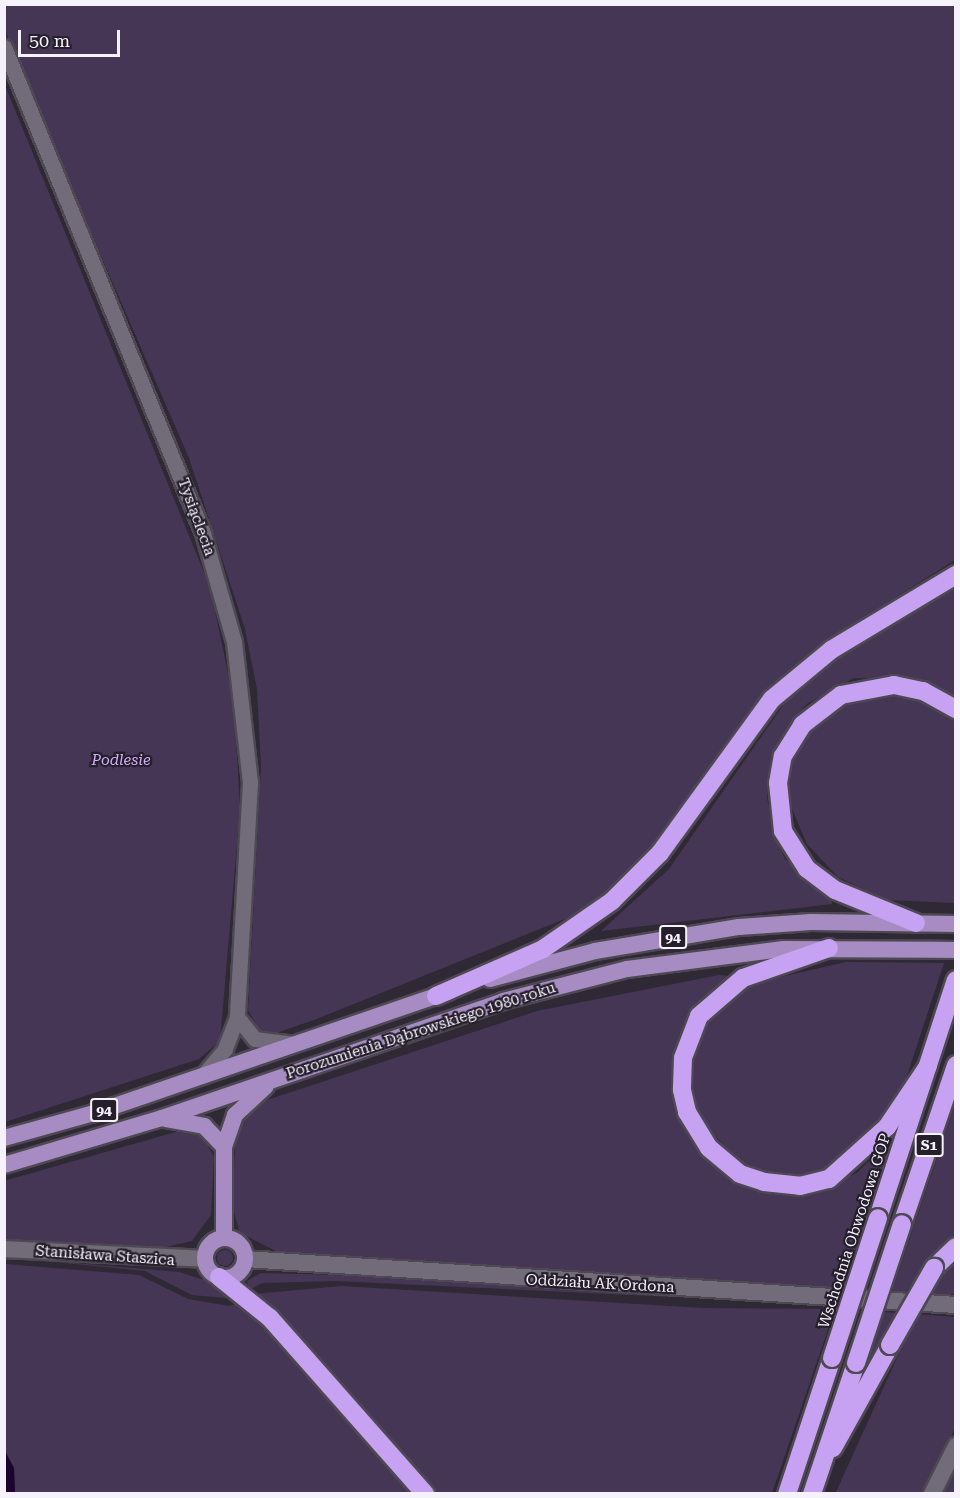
<!DOCTYPE html>
<meta charset="utf-8">
<style>
body{margin:0}
#map{position:relative;width:960px;height:1498px;overflow:hidden;background:#2f2936;font-family:"Roboto Serif",serif}
div>[style]{position:absolute}
[style*='--x']{left:calc(var(--x)*1px);top:calc(var(--y)*1px);width:calc(var(--w)*1px);rotate:calc(var(--a)*1deg)}
.green>*{inset:0;background:#453656}
.round{border-radius:50%}
.water>*{inset:0;background:#1d0430}
.roads{filter:drop-shadow(2px 0 #4d4852) drop-shadow(-2px 0 #4d4852) drop-shadow(0 2px #4d4852) drop-shadow(0 -2px #4d4852)}
.minor>*{height:15px;margin:-7.5px;padding:0 7.5px;transform-origin:7.5px;border-radius:7.5px;background:#726b7a}
.tertiary>*{height:16px;margin:-8px;padding:0 8px;transform-origin:8px;border-radius:8px;background:#726b7a}
.primary>*{height:16px;margin:-8px;padding:0 8px;transform-origin:8px;border-radius:8px;background:#a68cc2}
.primary>.ring{margin:-8px;padding:0;box-sizing:content-box;background:none;border:16px solid #a68cc2;border-radius:50%}
.motorway>*{height:18px;margin:-9px;padding:0 9px;transform-origin:9px;border-radius:9px;background:#c8a2f2}
.bridges{filter:drop-shadow(2px 0 #4d4852) drop-shadow(-2px 0 #4d4852) drop-shadow(0 2px #4d4852) drop-shadow(0 -2px #4d4852)}
.motorway-bridge>*{height:18px;margin:-9px;padding:0 9px;transform-origin:9px;border-radius:9px;background:#c8a2f2}
span{translate:-50% -50%;white-space:nowrap;text-align:center;line-height:1.15;-webkit-text-stroke:4.5px #251f2c;paint-order:stroke}
.shield-label span{padding:2px 4px;background:#251f2c;border:2px solid;border-radius:4px;-webkit-text-stroke-width:0}
.shield-label{font-size:14px;color:#f6f2fb;font-weight:700}
.street-label{font-size:15px;color:#f6f2fb}
.park-label{font-size:15px;color:#d2acfa;font-style:italic}
.frame{position:absolute;inset:0;border:6px solid #f6f2fb;pointer-events:none}
.scale{position:absolute;left:18px;top:30px;width:102px;height:27px;box-sizing:border-box;border:3px solid #f6f2fb;border-top:0;padding-left:8px;font-size:18px;line-height:21px;white-space:nowrap;color:#f6f2fb;-webkit-text-stroke:4px #251f2c;paint-order:stroke}
</style>
<div id="map">
<div class="green">
<i style="clip-path:polygon(5px 4px,955px 5px,955px 560px,816px 647px,784px 674px,672px 825px,622px 880px,577px 914px,314px 1020px,276px 1033px,259px 1030px,248px 1010px,261px 766px,257px 689px,245px 629px,189px 458px,27px 86px,5px 30px)"></i>
<i style="clip-path:polygon(4px 83px,210px 587px,234px 702px,240px 809px,220px 1041px,199px 1059px,5px 1122px)"></i>
<i style="clip-path:polygon(955px 586px,955px 699px,924px 681px,854px 678px,808px 703px,792px 720px,771px 760px,767px 798px,777px 842px,785px 859px,831px 897px,832px 904px,601px 931px,669px 869px,793px 691px,866px 638px)"></i>
<i style="clip-path:polygon(888px 694px,940px 707px,955px 719px,955px 903px,887px 900px,838px 877px,807px 844px,790px 804px,790px 764px,806px 730px,836px 705px)"></i>
<i style="clip-path:polygon(846px 962px,944px 963px,905px 1082px,886px 1117px,851px 1157px,822px 1172px,784px 1177px,744px 1166px,701px 1121px,691px 1088px,695px 1048px,707px 1022px,727px 999px,750px 984px)"></i>
<i style="clip-path:polygon(719px 975px,729px 976px,695px 1012px,677px 1053px,677px 1104px,703px 1155px,744px 1185px,771px 1194px,804px 1194px,857px 1173px,894px 1136px,841px 1291px,282px 1254px,240px 1233px,231px 1202px,236px 1136px,239px 1121px,258px 1103px,537px 1011px)"></i>
<i style="clip-path:polygon(955px 1105px,955px 1237px,928px 1260px,906px 1292px,892px 1291px)"></i>
<i style="clip-path:polygon(186px 1129px,201px 1133px,214px 1157px,211px 1215px,192px 1241px,158px 1249px,5px 1241px,4px 1181px)"></i>
<i class="round" style="left:217px;top:1250px;width:16px;height:16px"></i>
<i style="clip-path:polygon(4px 1257px,179px 1272px,223px 1286px,237px 1299px,192px 1295px,145px 1271px)"></i>
<i style="clip-path:polygon(955px 1261px,955px 1294px,931px 1294px,948px 1266px)"></i>
<i style="clip-path:polygon(5px 1264px,139px 1275px,188px 1299px,229px 1306px,246px 1301px,416px 1493px,15px 1493px,14px 1468px,5px 1450px)"></i>
<i style="clip-path:polygon(261px 1273px,342px 1275px,802px 1303px,335px 1281px,262px 1283px,249px 1290px,247px 1281px)"></i>
<i style="clip-path:polygon(341px 1286px,703px 1308px,835px 1309px,772px 1493px,437px 1494px,253px 1294px)"></i>
<i style="clip-path:polygon(884px 1312px,896px 1313px,862px 1379px)"></i>
<i style="clip-path:polygon(917px 1314px,955px 1317px,955px 1428px,923px 1493px,835px 1494px)"></i>
<i style="clip-path:polygon(955px 1462px,955px 1493px,940px 1493px)"></i>
</div>
<div class="water">
<i style="clip-path:polygon(4px 1450px,14px 1468px,15px 1493px,5px 1493px)"></i>
</div>
<div class="roads">
<div class="minor">
<i style="--x:4;--y:47;--w:525;--a:67.73"></i>
<i style="--x:203;--y:533;--w:113;--a:74.1"></i>
<i style="--x:234;--y:642;--w:141;--a:83.5"></i>
<i style="--x:250;--y:782;--w:235;--a:93.2"></i>
<i style="--x:237;--y:1017;--w:34;--a:111"></i>
<i style="--x:225;--y:1049;--w:35;--a:130"></i>
<i style="--x:237;--y:1017;--w:28;--a:51"></i>
<i style="--x:255;--y:1039;--w:39;--a:7"></i>
</div>
<div class="tertiary">
<i style="--x:4;--y:1249;--w:201;--a:2.8"></i>
<i style="--x:245;--y:1259;--w:712;--a:3.7"></i>
<i style="--x:932;--y:1494;--w:54;--a:-63.4"></i>
</div>
<div class="primary">
<i style="--x:490;--y:979;--w:109;--a:-14.9"></i>
<i style="--x:595;--y:951;--w:146;--a:-9.5"></i>
<i style="--x:739;--y:927;--w:72;--a:-4"></i>
<i style="--x:811;--y:922;--w:145;--a:0.8"></i>
<i style="--x:166;--y:1119;--w:39;--a:10"></i>
<i style="--x:204;--y:1126;--w:29;--a:46"></i>
<i style="--x:4;--y:1138;--w:93;--a:-15.5"></i>
<i style="--x:94;--y:1113;--w:374;--a:-18.9"></i>
<i style="--x:4;--y:1165;--w:165;--a:-16.6"></i>
<i style="--x:162;--y:1118;--w:361;--a:-18.9"></i>
<i style="--x:503;--y:1001;--w:128;--a:-14.5"></i>
<i style="--x:627;--y:969;--w:158;--a:-7.3"></i>
<i style="--x:784;--y:949;--w:172;--a:0.3"></i>
<i style="--x:224;--y:1238;--w:91;--a:-90"></i>
<i style="--x:224;--y:1147;--w:34;--a:-71"></i>
<i style="--x:235;--y:1115;--w:42;--a:-43.1"></i>
<i class="ring" style="left:205px;top:1238px;width:24px;height:24px"></i>
</div>
<div class="motorway">
<i style="--x:916;--y:923;--w:87;--a:-157.8"></i>
<i style="--x:835;--y:890;--w:35;--a:-143"></i>
<i style="--x:807;--y:869;--w:45;--a:-122.3"></i>
<i style="--x:783;--y:831;--w:48;--a:-95.9"></i>
<i style="--x:778;--y:783;--w:27;--a:-80"></i>
<i style="--x:783;--y:756;--w:36;--a:-58"></i>
<i style="--x:802;--y:725;--w:49;--a:-37.6"></i>
<i style="--x:841;--y:695;--w:54;--a:-10.7"></i>
<i style="--x:894;--y:685;--w:30;--a:12"></i>
<i style="--x:923;--y:691;--w:38;--a:29"></i>
<i style="--x:829;--y:948;--w:91;--a:160.8"></i>
<i style="--x:743;--y:978;--w:58;--a:139.2"></i>
<i style="--x:699;--y:1016;--w:45;--a:110.9"></i>
<i style="--x:683;--y:1058;--w:32;--a:92"></i>
<i style="--x:682;--y:1090;--w:23;--a:77"></i>
<i style="--x:687;--y:1112;--w:42;--a:58.6"></i>
<i style="--x:709;--y:1148;--w:40;--a:40"></i>
<i style="--x:740;--y:1174;--w:25;--a:18"></i>
<i style="--x:764;--y:1182;--w:36;--a:6"></i>
<i style="--x:800;--y:1186;--w:30;--a:-14"></i>
<i style="--x:829;--y:1179;--w:78;--a:-41.9"></i>
<i style="--x:887;--y:1127;--w:73;--a:-56.1"></i>
<i style="--x:436;--y:996;--w:117;--a:-23.7"></i>
<i style="--x:543;--y:949;--w:84;--a:-34.8"></i>
<i style="--x:612;--y:901;--w:68;--a:-45"></i>
<i style="--x:660;--y:853;--w:190;--a:-54"></i>
<i style="--x:772;--y:699;--w:77;--a:-39.7"></i>
<i style="--x:831;--y:650;--w:146;--a:-31"></i>
<i style="--x:878;--y:1218;--w:250;--a:-71.9"></i>
<i style="--x:902;--y:1224;--w:168;--a:-71.2"></i>
<i style="--x:934;--y:1268;--w:30;--a:-44"></i>
<i style="--x:219;--y:1277;--w:65;--a:38.8"></i>
<i style="--x:270;--y:1318;--w:235;--a:48.6"></i>
<i style="--x:833;--y:1448;--w:118;--a:-61"></i>
<i style="--x:787;--y:1494;--w:143;--a:-71.7"></i>
<i style="--x:812;--y:1494;--w:138;--a:-71.4"></i>
</div>
</div>
<div class="bridges">
<div class="motorway-bridge">
<i style="--x:890;--y:1345;--w:89;--a:-60.3"></i>
<i style="--x:832;--y:1358;--w:147;--a:-71.8"></i>
<i style="--x:856;--y:1363;--w:146;--a:-71.7"></i>
</div>
</div>
<div class="shield-label">
<span style="left:673px;top:937px">94</span>
<span style="left:104px;top:1110px">94</span>
<span style="left:929px;top:1145px">S1</span>
</div>
<div class="street-label">
<span style="left:196px;top:517px;rotate:70deg">Tysiąclecia</span>
<span style="left:421px;top:1031px;rotate:-18deg">Porozumienia Dąbrowskiego 1980 roku</span>
<span style="left:855px;top:1231px;rotate:-72deg">Wschodnia Obwodowa GOP</span>
<span style="left:105px;top:1256px;rotate:4deg">Stanisława Staszica</span>
<span style="left:600px;top:1284px;rotate:3deg">Oddziału AK Ordona</span>
</div>
<div class="park-label">
<span style="left:121px;top:761px">Podlesie</span>
</div>
<div class="frame"></div>
<div class="scale">50 m</div>
</div>
